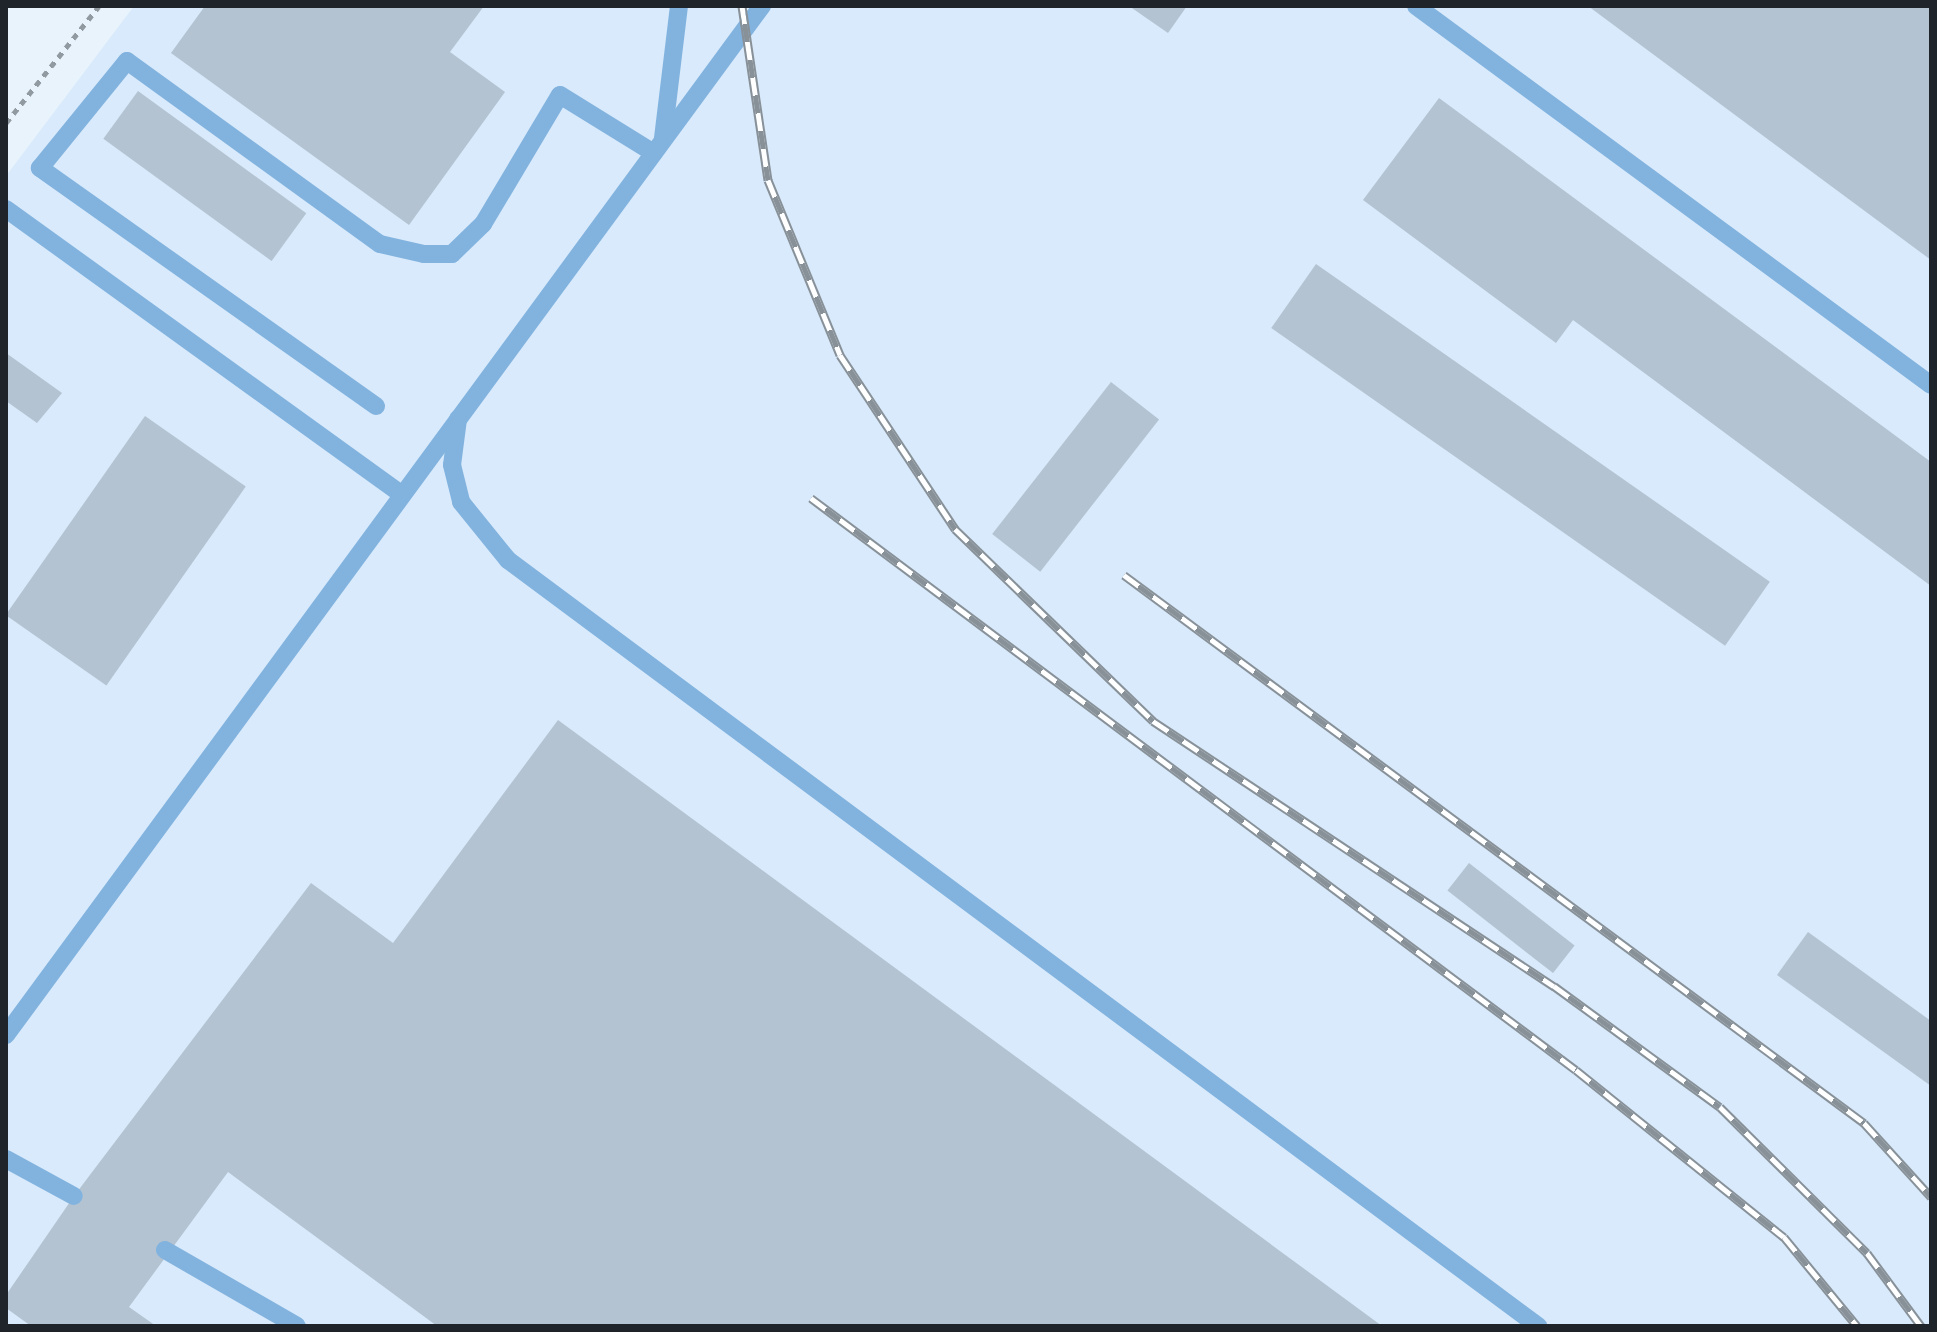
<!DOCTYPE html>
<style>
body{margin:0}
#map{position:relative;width:1937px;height:1332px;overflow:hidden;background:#e9f3fc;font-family:"Roboto Condensed",sans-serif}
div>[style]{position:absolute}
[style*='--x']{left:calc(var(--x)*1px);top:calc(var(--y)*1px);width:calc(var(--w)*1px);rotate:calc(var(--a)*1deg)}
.built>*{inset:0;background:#d8eafb}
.building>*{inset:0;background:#b3c3d2;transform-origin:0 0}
.path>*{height:5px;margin-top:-2.5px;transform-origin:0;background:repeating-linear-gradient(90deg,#919aa1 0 6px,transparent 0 12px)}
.service>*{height:18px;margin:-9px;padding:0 9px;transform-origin:9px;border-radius:9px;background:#82b3df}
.rail>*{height:9px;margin-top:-4.5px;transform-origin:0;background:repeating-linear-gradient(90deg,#fff 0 18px,#899198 0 36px);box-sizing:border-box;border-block:2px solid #899198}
span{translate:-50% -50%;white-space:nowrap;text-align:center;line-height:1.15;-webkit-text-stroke:6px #fff;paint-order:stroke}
.frame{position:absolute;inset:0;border:8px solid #1e242a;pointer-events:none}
</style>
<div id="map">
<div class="built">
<i style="clip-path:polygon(134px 6px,1931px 6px,1931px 1326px,6px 1326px,6px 176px)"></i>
</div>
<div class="building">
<i style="clip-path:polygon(205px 6px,484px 6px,450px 52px,505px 92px,409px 225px,171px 53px)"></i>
<i style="clip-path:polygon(1129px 6px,1187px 6px,1168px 33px)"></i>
<i style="clip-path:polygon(1588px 6px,1931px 6px,1931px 260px)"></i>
<i style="left:138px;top:91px;width:208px;height:59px;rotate:36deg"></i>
<i style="clip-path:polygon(1439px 98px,1931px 462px,1931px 586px,1573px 320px,1556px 343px,1363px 200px)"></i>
<i style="left:1316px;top:264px;width:554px;height:78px;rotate:35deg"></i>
<i style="clip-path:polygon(6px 353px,62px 393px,37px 423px,6px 401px)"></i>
<i style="left:1111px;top:382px;width:61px;height:193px;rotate:38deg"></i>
<i style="left:145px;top:416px;width:123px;height:243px;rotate:35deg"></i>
<i style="clip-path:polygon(558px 720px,1382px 1326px,437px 1326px,228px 1172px,129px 1307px,156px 1326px,31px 1326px,6px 1308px,6px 1295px,74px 1196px,311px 883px,393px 943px)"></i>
<i style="left:1469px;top:863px;width:134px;height:35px;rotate:38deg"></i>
<i style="clip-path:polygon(1808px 932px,1931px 1021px,1931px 1086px,1777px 975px)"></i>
</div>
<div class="path">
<i style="--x:6;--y:123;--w:149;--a:-51.5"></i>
</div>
<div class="service">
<i style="--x:1416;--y:6;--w:639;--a:36.35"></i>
<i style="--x:663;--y:138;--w:133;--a:-83.1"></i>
<i style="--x:6;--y:209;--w:488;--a:35.8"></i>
<i style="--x:376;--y:406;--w:412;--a:-144.7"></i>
<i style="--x:40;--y:168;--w:138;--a:-50.9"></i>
<i style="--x:127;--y:61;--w:312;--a:35.9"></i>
<i style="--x:380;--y:244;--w:45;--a:12.8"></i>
<i style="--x:424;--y:254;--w:28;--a:0"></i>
<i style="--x:452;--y:254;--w:43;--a:-44.1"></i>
<i style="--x:483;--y:224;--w:150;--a:-59.2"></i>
<i style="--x:560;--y:95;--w:110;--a:31.7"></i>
<i style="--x:458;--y:419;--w:46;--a:97.4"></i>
<i style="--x:452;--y:465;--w:38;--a:76"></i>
<i style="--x:461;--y:502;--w:75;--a:51"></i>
<i style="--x:508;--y:560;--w:1284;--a:36.64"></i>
<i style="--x:6;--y:1035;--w:1277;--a:-53.7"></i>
<i style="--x:6;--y:1159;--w:77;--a:28.6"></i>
<i style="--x:165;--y:1250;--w:152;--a:29.9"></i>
</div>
<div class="rail">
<i style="--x:742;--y:6;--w:176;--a:81.5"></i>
<i style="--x:768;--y:180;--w:189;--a:67.6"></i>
<i style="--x:840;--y:355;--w:209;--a:56.5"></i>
<i style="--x:955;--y:529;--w:276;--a:44.1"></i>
<i style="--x:1153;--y:721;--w:481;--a:33.5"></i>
<i style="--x:1554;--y:986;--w:205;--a:36.1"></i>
<i style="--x:1720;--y:1107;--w:207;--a:44.8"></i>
<i style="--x:1867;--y:1253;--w:91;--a:53.5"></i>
<i style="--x:811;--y:498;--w:955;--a:36.79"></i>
<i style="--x:1576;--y:1070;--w:267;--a:38.8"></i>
<i style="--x:1784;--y:1237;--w:115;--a:50.6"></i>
<i style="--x:1124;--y:575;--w:921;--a:36.52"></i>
<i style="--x:1864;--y:1123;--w:100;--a:47.8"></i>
</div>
<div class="frame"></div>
</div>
